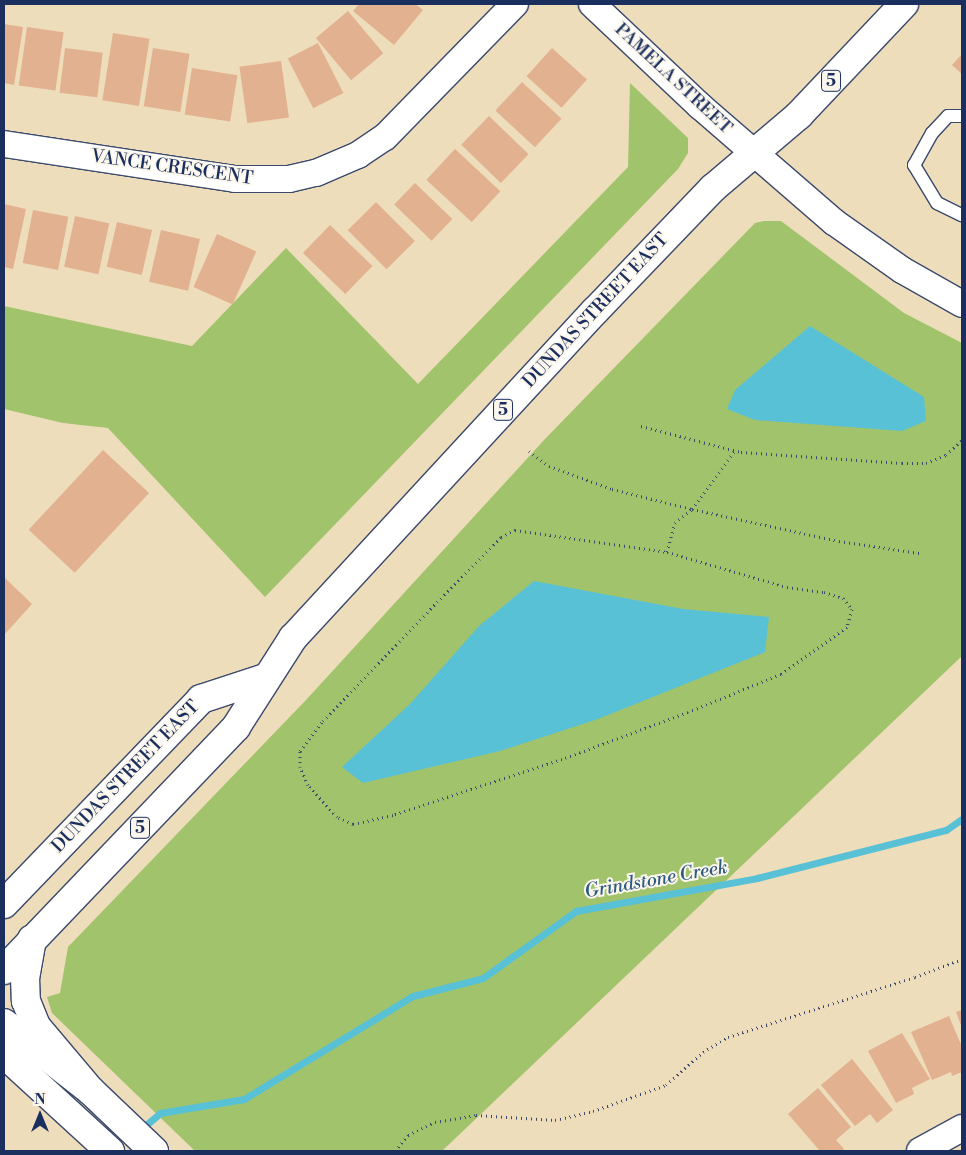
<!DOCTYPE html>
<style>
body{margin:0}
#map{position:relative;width:966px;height:1155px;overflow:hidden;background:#edb;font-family:"Libre Bodoni",serif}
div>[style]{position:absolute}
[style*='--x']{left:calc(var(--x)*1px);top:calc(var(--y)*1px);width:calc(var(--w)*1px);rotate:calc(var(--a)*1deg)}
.green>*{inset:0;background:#a1c36c}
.water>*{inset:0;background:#59c1d6}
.stream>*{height:7px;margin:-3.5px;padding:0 3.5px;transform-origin:3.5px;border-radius:3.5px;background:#59c1d6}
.building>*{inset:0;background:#e2b18f;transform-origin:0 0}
.path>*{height:3px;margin-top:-1.5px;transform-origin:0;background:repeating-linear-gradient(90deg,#3b496c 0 1px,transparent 0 5px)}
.roads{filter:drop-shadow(1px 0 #3b496c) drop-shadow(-1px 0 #3b496c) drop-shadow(0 1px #3b496c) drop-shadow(0 -1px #3b496c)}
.lane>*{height:12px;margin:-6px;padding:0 6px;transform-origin:6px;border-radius:6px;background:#fff}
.street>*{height:26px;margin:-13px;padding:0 13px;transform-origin:13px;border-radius:13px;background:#fff}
.secondary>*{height:28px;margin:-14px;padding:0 14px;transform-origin:14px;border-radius:14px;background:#fff}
.primary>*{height:28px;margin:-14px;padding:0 14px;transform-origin:14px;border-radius:14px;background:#fff}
span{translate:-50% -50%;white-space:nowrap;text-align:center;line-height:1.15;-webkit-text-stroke:4px #fbf7ec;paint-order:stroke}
.shield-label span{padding:1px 4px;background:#fbf7ec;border:1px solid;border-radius:4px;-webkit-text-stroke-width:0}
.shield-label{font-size:16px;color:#1b2f5e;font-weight:700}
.street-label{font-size:18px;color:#1b2f5e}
.water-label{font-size:19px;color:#2e5b82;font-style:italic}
.frame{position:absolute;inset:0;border:5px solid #1b2f5e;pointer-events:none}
.north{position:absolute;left:15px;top:1090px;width:50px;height:50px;-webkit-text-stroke:4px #fbf7ec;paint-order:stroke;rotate:0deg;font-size:14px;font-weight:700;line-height:20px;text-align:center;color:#1b2f5e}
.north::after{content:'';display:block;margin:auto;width:18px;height:22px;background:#1b2f5e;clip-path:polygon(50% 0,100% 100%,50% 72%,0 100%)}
</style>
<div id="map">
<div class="green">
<i style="clip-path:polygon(630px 83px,688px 138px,688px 153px,678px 169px,265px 597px,108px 428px,63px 423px,4px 409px,4px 306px,192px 346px,286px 248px,418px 384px,628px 167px)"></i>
<i style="clip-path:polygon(764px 221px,781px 221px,904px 313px,962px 343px,962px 656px,442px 1151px,195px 1151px,52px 1013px,47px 997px,60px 993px,68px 947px,306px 700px,545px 439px,755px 223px)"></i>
</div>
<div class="water">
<i style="clip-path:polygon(810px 326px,924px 397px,926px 421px,902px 431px,755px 420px,727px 409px,735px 390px)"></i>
<i style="clip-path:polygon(534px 581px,683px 609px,769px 617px,765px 652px,598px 719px,500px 751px,363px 783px,342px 767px,410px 704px,479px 626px)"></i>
</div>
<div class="stream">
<i style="--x:140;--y:1130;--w:26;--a:-40"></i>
<i style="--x:160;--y:1113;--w:85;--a:-9.5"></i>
<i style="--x:244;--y:1099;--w:198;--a:-31.4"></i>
<i style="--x:413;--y:996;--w:72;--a:-14.4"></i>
<i style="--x:483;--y:978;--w:115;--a:-35.8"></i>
<i style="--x:576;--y:911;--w:184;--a:-10.3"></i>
<i style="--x:757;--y:878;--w:195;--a:-14.3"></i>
<i style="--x:946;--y:830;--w:19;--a:-35"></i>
</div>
<div class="building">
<i style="clip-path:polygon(359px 4px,415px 4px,423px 10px,394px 45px,353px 11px)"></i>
<i style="left:348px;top:11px;width:55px;height:42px;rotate:50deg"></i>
<i style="clip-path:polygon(4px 24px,23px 27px,14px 85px,4px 83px)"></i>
<i style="left:27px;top:27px;width:37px;height:59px;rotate:8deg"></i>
<i style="left:113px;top:33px;width:37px;height:68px;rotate:9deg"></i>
<i style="left:318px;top:43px;width:56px;height:34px;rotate:63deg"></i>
<i style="left:65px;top:48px;width:38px;height:45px;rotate:7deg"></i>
<i style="left:153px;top:48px;width:37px;height:59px;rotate:9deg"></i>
<i style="left:552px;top:48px;width:47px;height:38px;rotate:42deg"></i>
<i style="clip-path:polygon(962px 54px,962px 74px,952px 65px)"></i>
<i style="left:281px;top:61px;width:57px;height:42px;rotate:82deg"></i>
<i style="left:192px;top:68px;width:46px;height:47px;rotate:9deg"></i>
<i style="left:522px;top:82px;width:54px;height:39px;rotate:43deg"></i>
<i style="left:489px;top:116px;width:55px;height:40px;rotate:44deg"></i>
<i style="left:455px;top:149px;width:62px;height:42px;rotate:43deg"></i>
<i style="left:415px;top:183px;width:52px;height:30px;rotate:44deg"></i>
<i style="left:376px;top:202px;width:55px;height:40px;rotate:45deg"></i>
<i style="clip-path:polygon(4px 204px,26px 209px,13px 269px,4px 267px)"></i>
<i style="left:33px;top:210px;width:36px;height:54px;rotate:11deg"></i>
<i style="left:75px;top:216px;width:35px;height:52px;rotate:12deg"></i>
<i style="left:117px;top:222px;width:36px;height:46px;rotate:13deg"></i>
<i style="left:330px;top:225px;width:59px;height:39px;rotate:44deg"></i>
<i style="left:161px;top:230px;width:40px;height:53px;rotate:13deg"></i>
<i style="left:217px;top:234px;width:43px;height:58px;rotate:24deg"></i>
<i style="left:103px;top:450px;width:63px;height:109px;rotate:43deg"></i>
<i style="clip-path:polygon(4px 577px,32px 604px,4px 635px)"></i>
<i style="clip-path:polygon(962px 1010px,962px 1028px,956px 1012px)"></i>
<i style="clip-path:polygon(949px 1016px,962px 1047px,962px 1072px,952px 1076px,951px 1072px,932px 1080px,911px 1032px)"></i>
<i style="clip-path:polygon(902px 1033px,930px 1079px,912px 1088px,914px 1094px,896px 1103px,868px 1051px)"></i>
<i style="clip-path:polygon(852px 1059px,893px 1110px,877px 1123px,870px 1114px,855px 1126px,821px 1085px)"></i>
<i style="clip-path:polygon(818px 1088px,851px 1127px,836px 1140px,844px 1149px,842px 1151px,820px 1151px,788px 1114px)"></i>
</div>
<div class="path">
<i style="--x:641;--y:426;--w:103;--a:14.6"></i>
<i style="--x:741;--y:452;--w:161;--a:3.9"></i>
<i style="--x:902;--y:463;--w:24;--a:0"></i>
<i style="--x:926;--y:463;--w:22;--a:-22"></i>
<i style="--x:946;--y:455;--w:22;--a:-43"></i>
<i style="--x:529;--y:451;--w:25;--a:37"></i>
<i style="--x:549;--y:466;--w:67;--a:20.1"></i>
<i style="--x:612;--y:489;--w:82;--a:14"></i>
<i style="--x:692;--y:509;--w:73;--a:-53.9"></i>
<i style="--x:515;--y:530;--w:154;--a:8.2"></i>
<i style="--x:667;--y:552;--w:125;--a:16.3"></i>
<i style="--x:787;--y:587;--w:37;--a:8"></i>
<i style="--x:824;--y:592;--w:20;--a:18"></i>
<i style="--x:843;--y:598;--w:14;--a:51"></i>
<i style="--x:852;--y:609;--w:19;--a:106"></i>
<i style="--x:847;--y:627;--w:81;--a:144.5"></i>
<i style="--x:781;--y:674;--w:100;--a:157.8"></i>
<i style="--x:688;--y:712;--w:134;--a:159.5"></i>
<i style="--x:562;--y:759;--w:178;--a:161.7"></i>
<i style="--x:393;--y:815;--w:41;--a:167.3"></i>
<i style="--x:353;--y:824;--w:17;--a:-156"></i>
<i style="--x:337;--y:817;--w:43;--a:-132.2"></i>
<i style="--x:308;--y:785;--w:20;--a:-114"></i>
<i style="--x:300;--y:767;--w:16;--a:-90"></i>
<i style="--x:300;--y:751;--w:38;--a:-53"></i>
<i style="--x:323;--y:721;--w:165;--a:-46.2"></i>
<i style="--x:437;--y:602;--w:91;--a:-45.4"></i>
<i style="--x:501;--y:537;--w:16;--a:-27"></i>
<i style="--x:667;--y:552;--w:30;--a:-75"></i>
<i style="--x:675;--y:523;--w:22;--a:-39"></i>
<i style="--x:692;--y:509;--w:150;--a:12.3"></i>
<i style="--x:839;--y:541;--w:81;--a:8.5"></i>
<i style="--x:395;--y:1151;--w:21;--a:-51"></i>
<i style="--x:408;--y:1135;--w:30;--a:-26"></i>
<i style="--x:435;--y:1122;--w:42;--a:-9.7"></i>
<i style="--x:476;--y:1115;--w:79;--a:3.6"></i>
<i style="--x:555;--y:1120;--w:39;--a:-13"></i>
<i style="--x:593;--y:1111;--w:77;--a:-19.6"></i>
<i style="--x:666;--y:1085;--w:50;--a:-41.7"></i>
<i style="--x:703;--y:1052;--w:29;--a:-31"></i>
<i style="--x:728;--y:1037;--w:196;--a:-17.8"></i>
<i style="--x:915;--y:977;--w:50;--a:-21"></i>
</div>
<div class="roads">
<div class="lane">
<i style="--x:962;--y:116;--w:14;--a:180"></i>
<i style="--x:948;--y:116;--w:23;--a:133"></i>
<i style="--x:932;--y:133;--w:37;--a:119"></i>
<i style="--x:914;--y:165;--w:44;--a:58.8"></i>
<i style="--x:937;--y:203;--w:28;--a:26"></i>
</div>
<div class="street">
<i style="--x:592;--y:4;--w:149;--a:43.4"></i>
<i style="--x:700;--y:106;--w:177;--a:40.9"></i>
<i style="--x:834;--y:222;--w:83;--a:35.2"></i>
<i style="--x:902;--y:270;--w:69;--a:29.5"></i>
<i style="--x:4;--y:144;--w:234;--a:8.6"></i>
<i style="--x:235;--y:179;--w:54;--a:0"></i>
<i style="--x:289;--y:179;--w:28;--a:-13"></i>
<i style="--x:316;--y:173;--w:46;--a:-23.2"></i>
<i style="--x:358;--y:155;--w:32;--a:-34"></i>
<i style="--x:385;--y:137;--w:186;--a:-45.7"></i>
<i style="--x:920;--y:1151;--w:48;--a:-28.7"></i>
</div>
<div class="secondary">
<i style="--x:4;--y:1023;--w:110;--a:38"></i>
<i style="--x:91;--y:1091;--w:87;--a:43.6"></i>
<i style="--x:4;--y:1054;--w:144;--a:42.5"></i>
</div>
<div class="primary">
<i style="--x:4;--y:904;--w:284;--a:-46.1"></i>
<i style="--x:201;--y:699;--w:67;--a:-18.2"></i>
<i style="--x:32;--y:939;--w:39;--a:100"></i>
<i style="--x:25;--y:977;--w:24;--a:88"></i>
<i style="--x:26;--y:1001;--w:27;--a:68"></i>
<i style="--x:36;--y:1026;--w:85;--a:49.8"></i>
<i style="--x:4;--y:970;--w:336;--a:-46.3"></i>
<i style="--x:236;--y:727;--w:106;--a:-57.4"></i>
<i style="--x:293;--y:638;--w:445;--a:-47.3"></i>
<i style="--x:595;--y:311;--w:170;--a:-46.2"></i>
<i style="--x:713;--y:188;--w:113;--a:-40.3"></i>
<i style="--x:799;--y:115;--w:153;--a:-46.6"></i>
</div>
</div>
<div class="shield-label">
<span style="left:831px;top:81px">5</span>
<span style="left:503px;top:410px">5</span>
<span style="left:140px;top:828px">5</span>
</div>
<div class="street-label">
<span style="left:673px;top:79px;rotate:43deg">PAMELA STREET</span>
<span style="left:172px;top:168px;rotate:8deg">VANCE CRESCENT</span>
<span style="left:596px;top:311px;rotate:-47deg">DUNDAS STREET EAST</span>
<span style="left:126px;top:777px;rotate:-46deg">DUNDAS STREET EAST</span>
</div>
<div class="water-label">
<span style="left:656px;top:880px;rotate:-10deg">Grindstone Creek</span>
</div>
<div class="frame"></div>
<div class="north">N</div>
</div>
